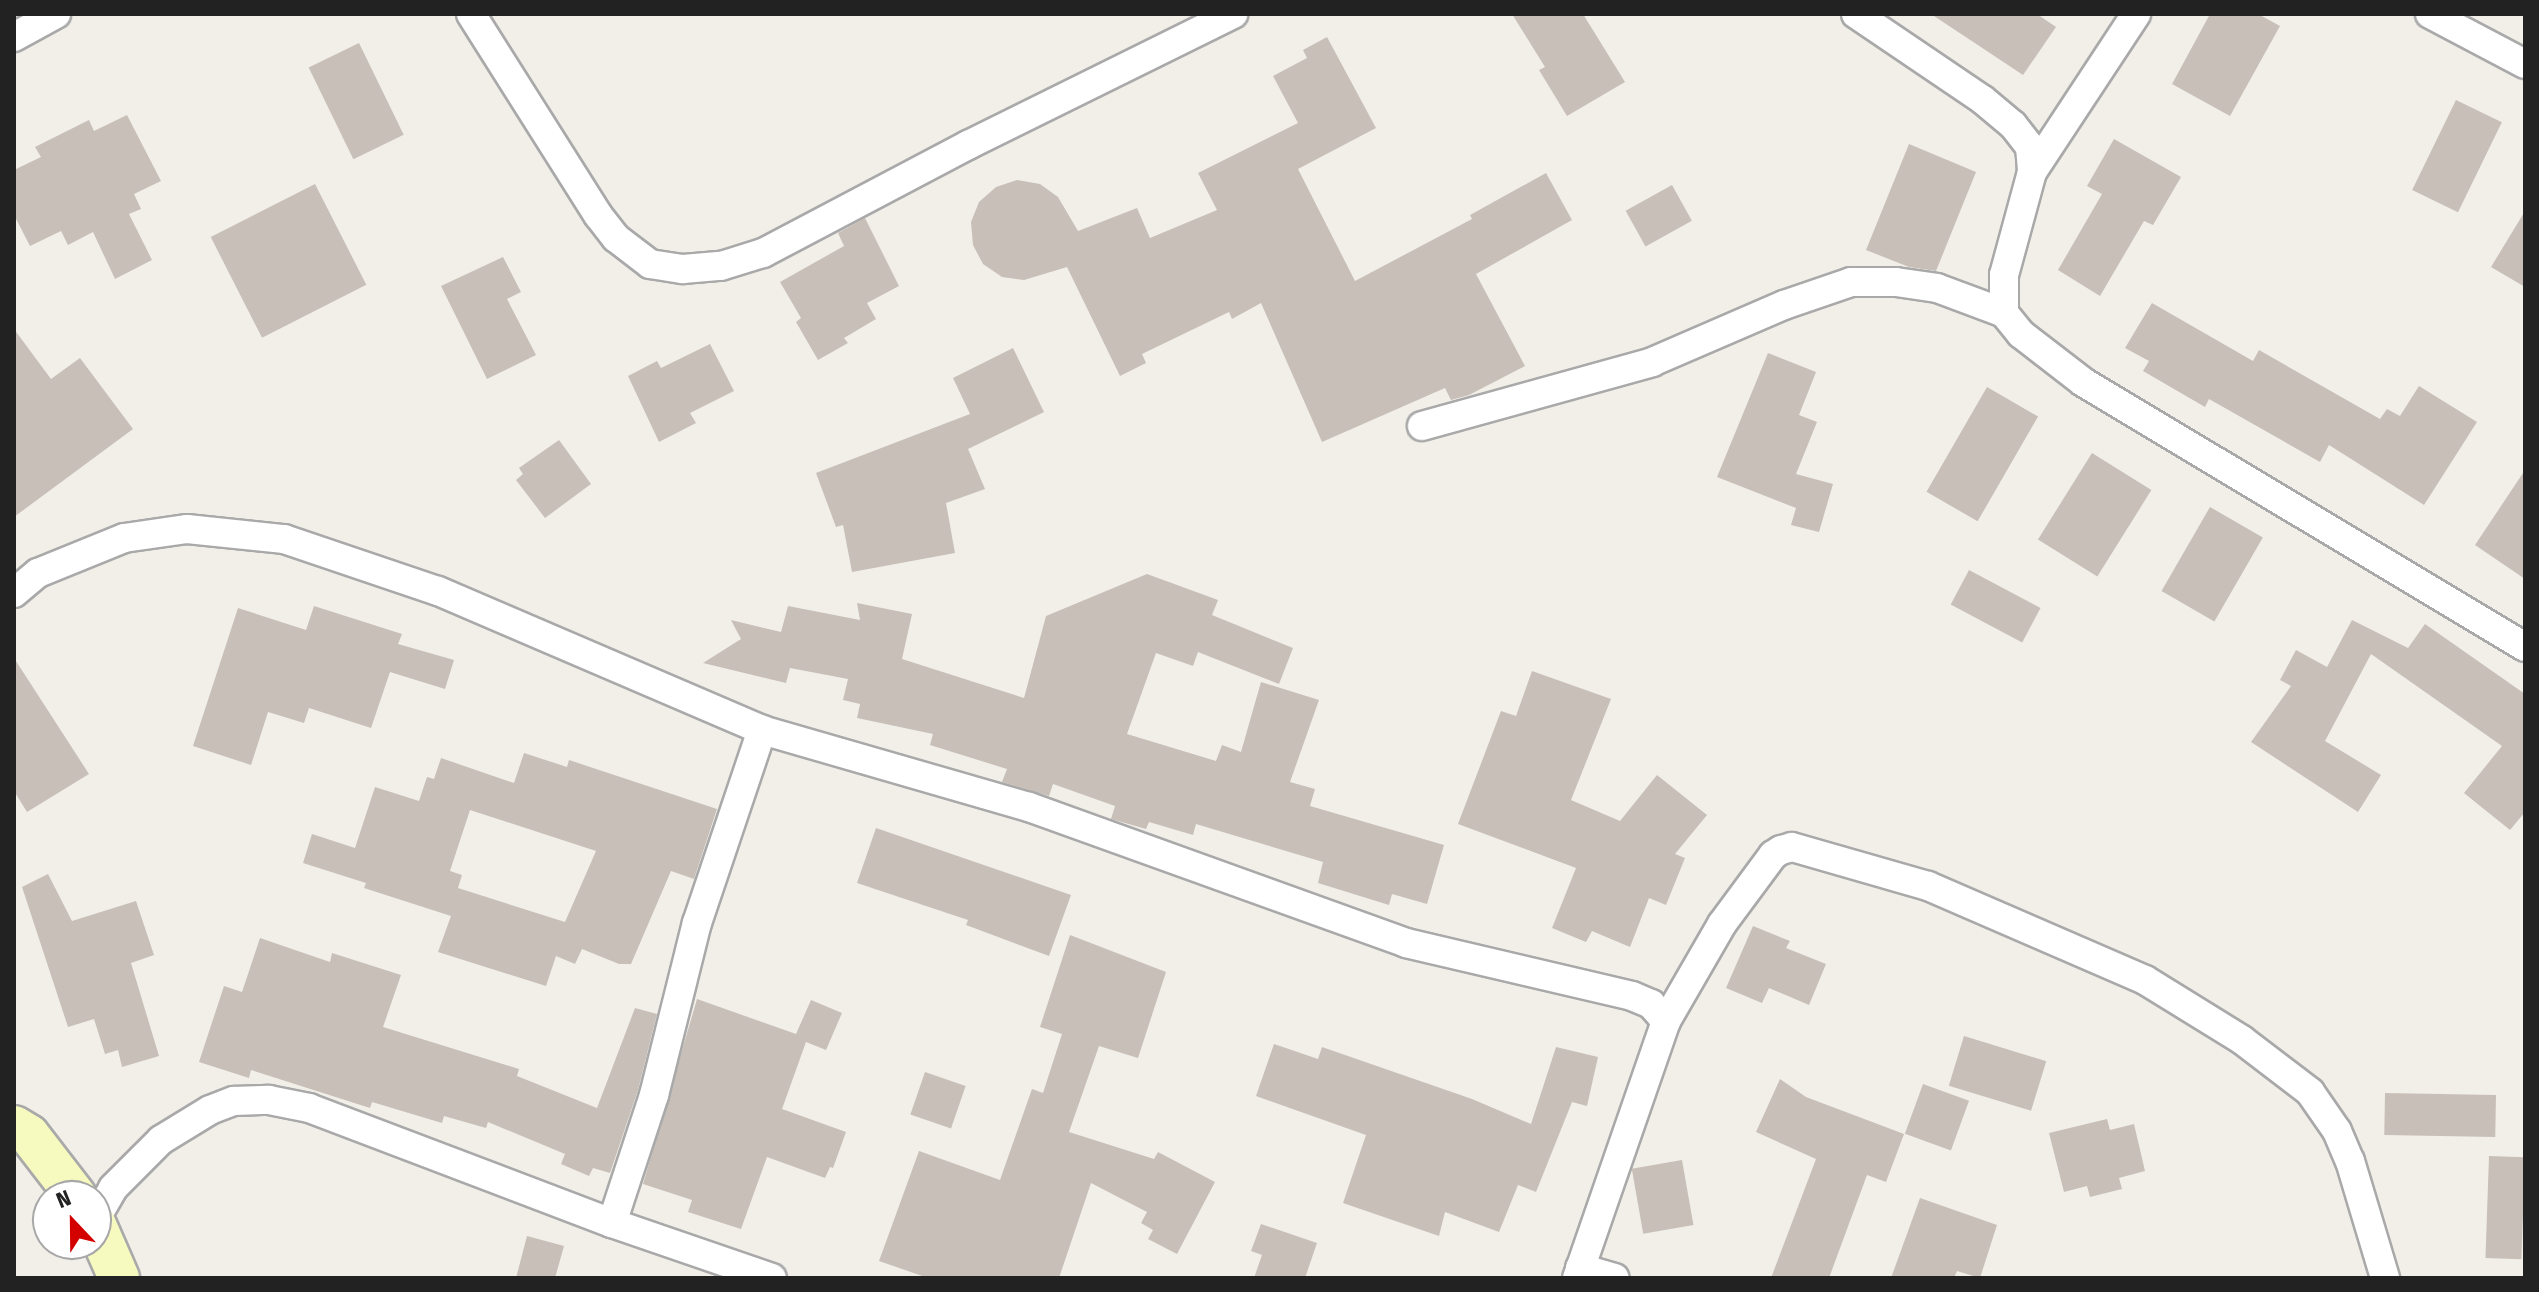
<!DOCTYPE html>
<style>
body{margin:0}
#map{position:relative;width:2539px;height:1292px;overflow:hidden;background:#f2efe9;font-family:"Fira Sans Condensed",sans-serif}
div>[style]{position:absolute}
[style*='--x']{left:calc(var(--x)*1px);top:calc(var(--y)*1px);width:calc(var(--w)*1px);rotate:calc(var(--a)*1deg)}
.building>*{inset:0;background:#c7bfb8;transform-origin:0 0}
.roads{filter:drop-shadow(2px 0 #a9a9a9) drop-shadow(-2px 0 #a9a9a9) drop-shadow(0 2px #a9a9a9) drop-shadow(0 -2px #a9a9a9)}
.street>*{height:28px;margin:-14px;padding:0 14px;transform-origin:14px;border-radius:14px;background:#fff}
.secondary>*{height:40px;margin:-20px;padding:0 20px;transform-origin:20px;border-radius:20px;background:#f7fabf}
span{translate:-50% -50%;white-space:nowrap;text-align:center;line-height:1.15;-webkit-text-stroke:8px #fff;paint-order:stroke}
.frame{position:absolute;inset:0;border:16px solid #222;pointer-events:none}
.north{position:absolute;left:32px;top:1180px;width:80px;height:80px;box-sizing:border-box;background:#fff;border:2px solid #a7a7a7;border-radius:50%;rotate:338deg;font-size:22px;font-weight:700;line-height:32px;text-align:center;color:#222}
.north::after{content:'';display:block;margin:auto;width:28px;height:36px;background:#d40000;clip-path:polygon(50% 0,100% 100%,50% 72%,0 100%)}
</style>
<div id="map">
<div class="building">
<i style="clip-path:polygon(1512px 14px,1583px 14px,1625px 82px,1567px 116px,1539px 70px,1545px 67px)"></i>
<i style="clip-path:polygon(1931px 14px,2037px 14px,2056px 27px,2023px 75px)"></i>
<i style="clip-path:polygon(2210px 14px,2258px 14px,2280px 26px,2230px 116px,2172px 84px)"></i>
<i style="clip-path:polygon(1327px 37px,1376px 128px,1298px 169px,1355px 281px,1472px 219px,1470px 215px,1546px 173px,1572px 220px,1476px 274px,1525px 366px,1469px 395px,1451px 400px,1445px 388px,1322px 442px,1261px 303px,1232px 319px,1229px 312px,1142px 354px,1146px 363px,1120px 376px,1067px 267px,1024px 280px,1002px 277px,983px 264px,973px 245px,971px 222px,979px 202px,996px 187px,1017px 180px,1040px 184px,1058px 197px,1078px 231px,1137px 208px,1150px 238px,1217px 210px,1198px 173px,1298px 123px,1273px 76px,1307px 58px,1303px 50px)"></i>
<i style="left:359px;top:43px;width:102px;height:56px;rotate:64deg"></i>
<i style="left:2456px;top:100px;width:51px;height:100px;rotate:26deg"></i>
<i style="clip-path:polygon(127px 115px,161px 181px,134px 194px,141px 209px,129px 214px,152px 260px,115px 279px,93px 232px,68px 245px,61px 231px,30px 246px,14px 215px,14px 170px,41px 157px,35px 147px,89px 120px,94px 131px)"></i>
<i style="clip-path:polygon(2114px 139px,2181px 177px,2153px 225px,2144px 221px,2100px 296px,2058px 270px,2102px 194px,2087px 186px)"></i>
<i style="clip-path:polygon(1909px 144px,1976px 172px,1936px 271px,1909px 267px,1866px 250px)"></i>
<i style="left:315px;top:184px;width:113px;height:117px;rotate:63deg"></i>
<i style="left:1672px;top:185px;width:41px;height:53px;rotate:61deg"></i>
<i style="clip-path:polygon(2525px 211px,2525px 287px,2491px 267px)"></i>
<i style="clip-path:polygon(865px 218px,899px 286px,867px 303px,876px 319px,844px 338px,848px 343px,818px 360px,796px 322px,801px 318px,780px 282px,844px 246px,838px 233px)"></i>
<i style="clip-path:polygon(503px 257px,521px 292px,507px 299px,536px 355px,487px 379px,441px 286px)"></i>
<i style="clip-path:polygon(2152px 303px,2253px 361px,2259px 350px,2380px 419px,2387px 409px,2400px 416px,2419px 386px,2477px 422px,2424px 505px,2329px 445px,2320px 462px,2209px 399px,2205px 407px,2143px 371px,2149px 361px,2125px 348px)"></i>
<i style="clip-path:polygon(14px 329px,51px 379px,80px 358px,133px 429px,14px 517px)"></i>
<i style="clip-path:polygon(710px 344px,734px 391px,690px 413px,696px 423px,659px 442px,628px 376px,657px 361px,661px 368px)"></i>
<i style="clip-path:polygon(1013px 348px,1044px 412px,968px 449px,985px 489px,946px 503px,955px 553px,852px 572px,843px 525px,836px 527px,816px 473px,970px 414px,953px 378px)"></i>
<i style="clip-path:polygon(1768px 353px,1816px 372px,1799px 415px,1817px 422px,1796px 474px,1833px 484px,1819px 532px,1791px 525px,1796px 508px,1717px 477px)"></i>
<i style="left:1987px;top:387px;width:59px;height:121px;rotate:30deg"></i>
<i style="clip-path:polygon(559px 440px,591px 484px,545px 518px,516px 480px,523px 474px,519px 468px)"></i>
<i style="left:2092px;top:453px;width:70px;height:102px;rotate:32deg"></i>
<i style="clip-path:polygon(2525px 470px,2525px 579px,2475px 545px)"></i>
<i style="left:2210px;top:507px;width:61px;height:97px;rotate:30deg"></i>
<i style="left:1969px;top:570px;width:81px;height:39px;rotate:28deg"></i>
<i style="clip-path:polygon(1147px 574px,1218px 600px,1212px 615px,1293px 648px,1279px 684px,1198px 652px,1193px 666px,1156px 653px,1127px 734px,1216px 761px,1222px 745px,1241px 752px,1261px 682px,1319px 700px,1290px 782px,1315px 789px,1310px 806px,1444px 845px,1427px 904px,1392px 894px,1389px 905px,1318px 883px,1323px 862px,1196px 824px,1193px 835px,1149px 822px,1146px 829px,1111px 819px,1115px 806px,1053px 784px,1049px 796px,1002px 782px,1007px 769px,930px 745px,933px 734px,857px 718px,860px 704px,843px 700px,848px 679px,790px 668px,786px 683px,703px 663px,741px 639px,731px 620px,781px 632px,788px 606px,860px 620px,857px 603px,912px 614px,902px 659px,1024px 698px,1046px 616px)"></i>
<i style="clip-path:polygon(314px 606px,402px 634px,398px 644px,454px 660px,445px 689px,390px 672px,371px 728px,309px 708px,304px 723px,268px 712px,251px 765px,193px 746px,238px 608px,306px 630px)"></i>
<i style="clip-path:polygon(2352px 620px,2408px 648px,2425px 624px,2525px 694px,2525px 812px,2510px 830px,2464px 793px,2502px 746px,2371px 654px,2325px 741px,2381px 775px,2358px 812px,2251px 742px,2291px 686px,2280px 680px,2296px 650px,2327px 667px)"></i>
<i style="clip-path:polygon(14px 658px,89px 774px,27px 812px,14px 791px)"></i>
<i style="clip-path:polygon(1532px 671px,1611px 699px,1571px 800px,1620px 821px,1657px 775px,1707px 815px,1675px 854px,1685px 858px,1666px 905px,1649px 898px,1630px 947px,1592px 931px,1586px 942px,1552px 928px,1576px 868px,1458px 824px,1501px 711px,1516px 716px)"></i>
<i style="clip-path:polygon(evenodd,524px 753px,567px 767px,569px 760px,717px 809px,694px 879px,671px 871px,631px 964px,619px 964px,582px 949px,575px 964px,556px 956px,546px 986px,438px 952px,451px 916px,364px 888px,366px 883px,303px 863px,312px 834px,355px 848px,375px 787px,419px 801px,427px 777px,434px 779px,441px 758px,514px 783px,524px 753px,470px 810px,596px 851px,565px 922px,458px 888px,462px 875px,450px 871px,470px 810px)"></i>
<i style="clip-path:polygon(876px 828px,1071px 895px,1049px 956px,966px 925px,968px 920px,857px 883px)"></i>
<i style="clip-path:polygon(48px 874px,72px 921px,136px 901px,154px 955px,131px 963px,159px 1056px,122px 1067px,118px 1050px,105px 1054px,94px 1019px,68px 1027px,22px 887px)"></i>
<i style="clip-path:polygon(1753px 926px,1790px 941px,1786px 948px,1826px 964px,1809px 1005px,1769px 988px,1762px 1003px,1726px 988px)"></i>
<i style="clip-path:polygon(1070px 935px,1166px 972px,1138px 1058px,1099px 1046px,1069px 1132px,1154px 1159px,1158px 1152px,1215px 1182px,1177px 1254px,1148px 1239px,1153px 1230px,1141px 1223px,1147px 1212px,1091px 1183px,1059px 1278px,928px 1278px,879px 1261px,919px 1151px,1000px 1180px,1032px 1089px,1043px 1093px,1062px 1034px,1040px 1027px)"></i>
<i style="clip-path:polygon(260px 938px,330px 962px,332px 953px,401px 975px,383px 1027px,519px 1069px,517px 1076px,597px 1108px,635px 1008px,657px 1014px,638px 1090px,610px 1173px,593px 1168px,589px 1176px,561px 1164px,565px 1154px,488px 1122px,486px 1128px,444px 1116px,442px 1123px,372px 1102px,370px 1108px,251px 1070px,249px 1078px,199px 1062px,224px 986px,242px 992px)"></i>
<i style="clip-path:polygon(697px 999px,796px 1034px,811px 1000px,842px 1013px,826px 1050px,806px 1042px,782px 1109px,846px 1132px,833px 1168px,830px 1167px,825px 1178px,767px 1157px,741px 1229px,688px 1212px,692px 1200px,643px 1184px)"></i>
<i style="left:1964px;top:1036px;width:86px;height:52px;rotate:17deg"></i>
<i style="clip-path:polygon(1274px 1044px,1318px 1059px,1322px 1047px,1472px 1099px,1531px 1124px,1556px 1047px,1598px 1057px,1587px 1106px,1572px 1102px,1536px 1192px,1518px 1185px,1499px 1232px,1445px 1212px,1439px 1236px,1343px 1203px,1366px 1135px,1256px 1096px)"></i>
<i style="left:925px;top:1072px;width:43px;height:45px;rotate:19deg"></i>
<i style="clip-path:polygon(1780px 1079px,1806px 1097px,1904px 1134px,1886px 1182px,1867px 1175px,1829px 1278px,1771px 1278px,1816px 1159px,1756px 1132px)"></i>
<i style="left:1923px;top:1084px;width:49px;height:53px;rotate:20deg"></i>
<i style="left:2385px;top:1093px;width:111px;height:42px;rotate:1deg"></i>
<i style="clip-path:polygon(2107px 1119px,2110px 1130px,2134px 1124px,2145px 1171px,2119px 1178px,2122px 1189px,2090px 1197px,2087px 1186px,2064px 1192px,2049px 1133px)"></i>
<i style="left:2489px;top:1156px;width:36px;height:102px;rotate:2deg"></i>
<i style="left:1682px;top:1160px;width:66px;height:51px;rotate:80deg"></i>
<i style="clip-path:polygon(1920px 1198px,1997px 1225px,1980px 1278px,1957px 1271px,1954px 1278px,1891px 1278px)"></i>
<i style="clip-path:polygon(1261px 1224px,1317px 1243px,1305px 1278px,1254px 1278px,1262px 1255px,1251px 1251px)"></i>
<i style="clip-path:polygon(527px 1236px,564px 1246px,555px 1278px,516px 1278px)"></i>
</div>
<div class="roads">
<div class="street">
<i style="--x:471;--y:14;--w:238;--a:57.7"></i>
<i style="--x:598;--y:215;--w:29;--a:52"></i>
<i style="--x:616;--y:238;--w:43;--a:37.4"></i>
<i style="--x:650;--y:264;--w:33;--a:9"></i>
<i style="--x:683;--y:269;--w:38;--a:-5"></i>
<i style="--x:721;--y:266;--w:44;--a:-17.2"></i>
<i style="--x:763;--y:253;--w:232;--a:-27.8"></i>
<i style="--x:968;--y:145;--w:296;--a:-26.3"></i>
<i style="--x:1856;--y:14;--w:153;--a:34.1"></i>
<i style="--x:1983;--y:100;--w:39;--a:40"></i>
<i style="--x:2013;--y:125;--w:28;--a:52"></i>
<i style="--x:2030;--y:147;--w:25;--a:85"></i>
<i style="--x:2032;--y:172;--w:107;--a:105.2"></i>
<i style="--x:2004;--y:275;--w:38;--a:90"></i>
<i style="--x:2004;--y:313;--w:27;--a:51"></i>
<i style="--x:2021;--y:334;--w:78;--a:37.7"></i>
<i style="--x:2083;--y:382;--w:515;--a:30.94"></i>
<i style="--x:2430;--y:14;--w:107;--a:27.8"></i>
<i style="--x:14;--y:37;--w:48;--a:-28.7"></i>
<i style="--x:2032;--y:172;--w:189;--a:-56.6"></i>
<i style="--x:1422;--y:426;--w:239;--a:-15.5"></i>
<i style="--x:1652;--y:362;--w:144;--a:-23.4"></i>
<i style="--x:1784;--y:305;--w:71;--a:-18.9"></i>
<i style="--x:1851;--y:282;--w:45;--a:0"></i>
<i style="--x:1896;--y:282;--w:41;--a:8.3"></i>
<i style="--x:1937;--y:288;--w:72;--a:20.5"></i>
<i style="--x:14;--y:593;--w:31;--a:-40"></i>
<i style="--x:38;--y:573;--w:93;--a:-22.1"></i>
<i style="--x:124;--y:538;--w:64;--a:-8.1"></i>
<i style="--x:187;--y:529;--w:98;--a:5.9"></i>
<i style="--x:284;--y:539;--w:163;--a:18.7"></i>
<i style="--x:438;--y:591;--w:353;--a:23.2"></i>
<i style="--x:762;--y:730;--w:278;--a:16.1"></i>
<i style="--x:1029;--y:807;--w:401;--a:19.8"></i>
<i style="--x:1406;--y:943;--w:232;--a:13.2"></i>
<i style="--x:1632;--y:996;--w:21;--a:23"></i>
<i style="--x:1651;--y:1004;--w:23;--a:49"></i>
<i style="--x:1666;--y:1021;--w:272;--a:109.1"></i>
<i style="--x:1666;--y:1021;--w:112;--a:-60"></i>
<i style="--x:1722;--y:924;--w:86;--a:-53.5"></i>
<i style="--x:1773;--y:855;--w:9;--a:-32"></i>
<i style="--x:1781;--y:850;--w:11;--a:-15"></i>
<i style="--x:1792;--y:847;--w:141;--a:16"></i>
<i style="--x:1928;--y:886;--w:236;--a:23.4"></i>
<i style="--x:2145;--y:980;--w:114;--a:31.7"></i>
<i style="--x:2242;--y:1040;--w:86;--a:37.4"></i>
<i style="--x:2310;--y:1092;--w:47;--a:55.3"></i>
<i style="--x:2337;--y:1131;--w:33;--a:67"></i>
<i style="--x:2350;--y:1161;--w:122;--a:73.3"></i>
<i style="--x:96;--y:1218;--w:34;--a:-60"></i>
<i style="--x:113;--y:1188;--w:68;--a:-45"></i>
<i style="--x:161;--y:1140;--w:57;--a:-31.5"></i>
<i style="--x:210;--y:1110;--w:26;--a:-21"></i>
<i style="--x:234;--y:1101;--w:35;--a:-2"></i>
<i style="--x:269;--y:1100;--w:41;--a:11.3"></i>
<i style="--x:309;--y:1108;--w:324;--a:20.8"></i>
<i style="--x:612;--y:1223;--w:169;--a:19"></i>
<i style="--x:612;--y:1223;--w:135;--a:-71.8"></i>
<i style="--x:654;--y:1095;--w:177;--a:-76"></i>
<i style="--x:697;--y:923;--w:204;--a:-71.4"></i>
<i style="--x:1580;--y:1268;--w:36;--a:16"></i>
</div>
<div class="secondary">
<i style="--x:14;--y:1126;--w:17;--a:31"></i>
<i style="--x:29;--y:1135;--w:77;--a:52.4"></i>
<i style="--x:96;--y:1225;--w:58;--a:66.5"></i>
</div>
</div>
<div class="frame"></div>
<div class="north">N</div>
</div>
